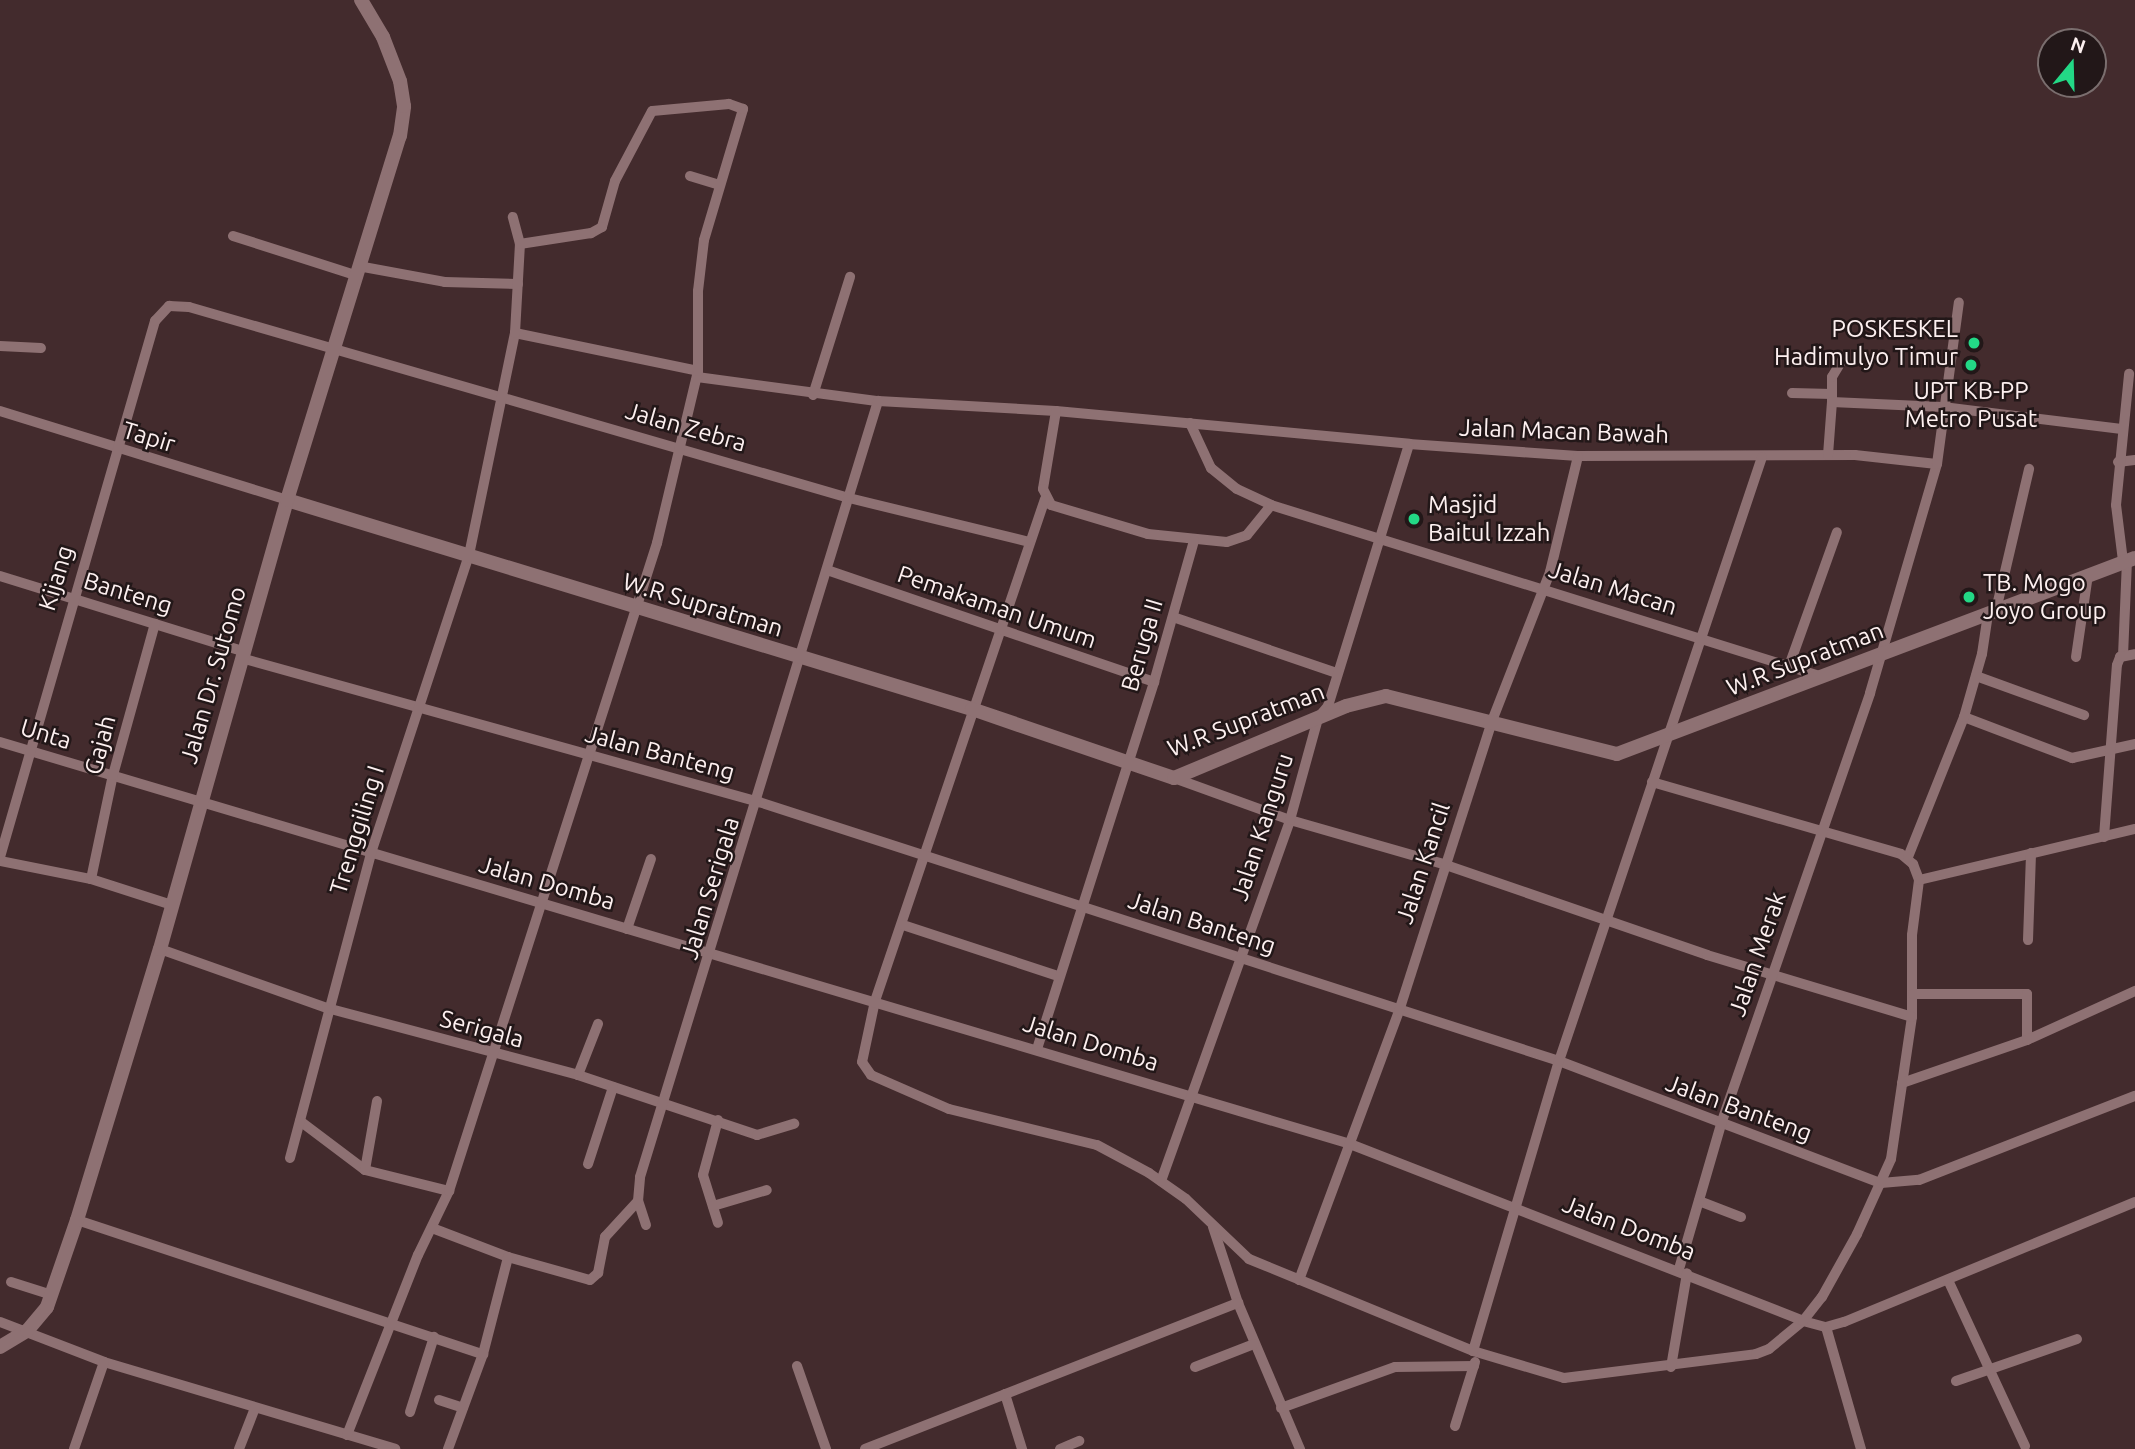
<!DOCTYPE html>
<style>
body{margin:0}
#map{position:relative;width:2135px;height:1449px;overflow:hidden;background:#432b2d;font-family:Ubuntu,sans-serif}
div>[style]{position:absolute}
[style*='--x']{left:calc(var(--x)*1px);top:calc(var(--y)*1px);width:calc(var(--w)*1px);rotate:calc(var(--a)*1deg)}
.minor>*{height:10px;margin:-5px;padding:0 5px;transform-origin:5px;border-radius:5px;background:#8e7173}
.tertiary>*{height:14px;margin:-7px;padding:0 7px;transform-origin:7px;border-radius:7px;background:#8e7173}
.dots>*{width:19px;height:19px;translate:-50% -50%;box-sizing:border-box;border:4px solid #221718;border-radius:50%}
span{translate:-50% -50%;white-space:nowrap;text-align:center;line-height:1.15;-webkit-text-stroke:5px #221718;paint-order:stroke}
.poi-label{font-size:24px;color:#fdf0f0}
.right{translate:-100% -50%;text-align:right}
.left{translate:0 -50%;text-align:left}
.street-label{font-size:24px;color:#fdf0f0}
.north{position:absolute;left:2037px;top:28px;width:70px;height:70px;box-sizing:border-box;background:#221718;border:2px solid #7a6e6e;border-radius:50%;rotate:19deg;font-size:19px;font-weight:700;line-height:28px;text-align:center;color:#fdf0f0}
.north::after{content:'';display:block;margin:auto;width:24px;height:32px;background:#23d886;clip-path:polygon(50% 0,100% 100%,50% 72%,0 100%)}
</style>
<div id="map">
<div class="minor">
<i style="--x:690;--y:176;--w:31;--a:17"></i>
<i style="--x:233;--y:236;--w:128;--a:17.7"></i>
<i style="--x:358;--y:266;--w:88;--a:10.4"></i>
<i style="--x:445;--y:282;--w:73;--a:1.6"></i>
<i style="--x:515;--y:333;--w:187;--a:11.7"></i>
<i style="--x:0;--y:346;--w:41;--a:2.8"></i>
<i style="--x:697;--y:377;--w:183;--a:7.6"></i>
<i style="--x:878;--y:401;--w:178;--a:3.2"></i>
<i style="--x:1056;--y:411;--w:355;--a:5.3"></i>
<i style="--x:1409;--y:444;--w:169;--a:4.1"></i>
<i style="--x:1578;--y:456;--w:277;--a:-0.2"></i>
<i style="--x:1855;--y:455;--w:82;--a:6.3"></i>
<i style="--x:1792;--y:393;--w:40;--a:1.4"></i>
<i style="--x:813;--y:395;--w:124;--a:-72.6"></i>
<i style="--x:1832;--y:402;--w:25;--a:-90"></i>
<i style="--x:1832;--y:377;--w:23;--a:-59"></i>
<i style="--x:0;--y:411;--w:300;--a:17.2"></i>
<i style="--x:1056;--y:411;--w:79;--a:99.5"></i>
<i style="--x:1043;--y:489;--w:18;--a:63"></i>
<i style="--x:1051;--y:505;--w:101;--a:16.6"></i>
<i style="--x:1148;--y:534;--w:79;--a:5.8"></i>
<i style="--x:1227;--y:542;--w:21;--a:-19"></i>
<i style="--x:1247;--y:535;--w:38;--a:-51"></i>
<i style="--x:1190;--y:423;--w:50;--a:65"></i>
<i style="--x:1211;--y:468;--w:33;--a:39"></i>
<i style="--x:1237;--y:489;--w:38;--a:25"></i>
<i style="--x:1271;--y:505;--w:578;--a:17.31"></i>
<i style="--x:1828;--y:455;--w:53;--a:-85.7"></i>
<i style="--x:1832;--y:402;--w:111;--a:2.6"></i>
<i style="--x:1943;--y:407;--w:180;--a:7"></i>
<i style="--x:2118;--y:462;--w:17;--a:-7"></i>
<i style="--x:1045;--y:499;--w:530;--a:108.71"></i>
<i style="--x:875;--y:1001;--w:62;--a:102"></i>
<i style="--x:862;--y:1062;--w:16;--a:55"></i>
<i style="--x:871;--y:1075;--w:85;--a:23.6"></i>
<i style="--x:949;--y:1109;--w:152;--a:13.7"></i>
<i style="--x:1097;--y:1145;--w:59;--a:28.3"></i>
<i style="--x:1149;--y:1173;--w:45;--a:35.1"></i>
<i style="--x:1186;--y:1199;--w:87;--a:43.6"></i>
<i style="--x:1249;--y:1259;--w:242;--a:22.3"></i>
<i style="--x:1473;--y:1351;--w:95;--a:16.5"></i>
<i style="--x:1564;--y:1378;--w:193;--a:-7.1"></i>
<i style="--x:1756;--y:1354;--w:14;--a:-21"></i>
<i style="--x:1769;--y:1349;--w:44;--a:-39.5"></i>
<i style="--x:1803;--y:1321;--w:24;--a:15"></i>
<i style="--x:1826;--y:1327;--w:19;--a:-16"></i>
<i style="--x:1844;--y:1322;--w:315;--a:-22.4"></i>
<i style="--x:2123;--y:561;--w:56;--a:-97.1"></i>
<i style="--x:2116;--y:505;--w:132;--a:-84.3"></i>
<i style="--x:827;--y:570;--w:346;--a:18.9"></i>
<i style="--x:0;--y:576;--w:254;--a:17.2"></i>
<i style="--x:1996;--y:610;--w:145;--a:-76.8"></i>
<i style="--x:1173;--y:617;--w:173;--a:18.9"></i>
<i style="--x:2123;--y:656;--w:96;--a:-87.6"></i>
<i style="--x:2076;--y:657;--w:83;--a:-81.7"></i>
<i style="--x:241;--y:658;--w:538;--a:15.54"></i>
<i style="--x:759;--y:802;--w:841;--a:17.94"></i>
<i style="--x:1559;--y:1061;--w:344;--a:20.8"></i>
<i style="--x:1881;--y:1183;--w:38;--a:-5"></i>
<i style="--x:1919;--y:1180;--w:232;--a:-21.3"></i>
<i style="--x:1789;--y:666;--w:142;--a:-70.3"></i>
<i style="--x:1976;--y:676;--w:115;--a:19.9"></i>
<i style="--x:1964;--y:717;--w:116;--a:20.8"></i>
<i style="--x:2072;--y:758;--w:65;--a:-12.5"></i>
<i style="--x:0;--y:742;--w:1409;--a:16.58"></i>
<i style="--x:1350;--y:1144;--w:486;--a:21.3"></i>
<i style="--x:1803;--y:1321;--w:31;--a:-52"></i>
<i style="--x:1822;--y:1297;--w:72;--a:-60.9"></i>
<i style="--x:1857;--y:1234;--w:82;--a:-65.6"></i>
<i style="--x:1891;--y:1159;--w:144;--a:-81.6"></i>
<i style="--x:1912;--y:1017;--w:82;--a:-90"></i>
<i style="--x:1912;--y:935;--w:55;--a:-82.7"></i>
<i style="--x:1174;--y:778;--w:123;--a:19.9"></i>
<i style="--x:1290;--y:820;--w:159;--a:16"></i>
<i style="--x:1443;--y:864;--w:279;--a:19"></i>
<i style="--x:1707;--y:955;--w:214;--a:16.8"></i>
<i style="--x:1652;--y:782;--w:259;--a:16.1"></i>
<i style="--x:1901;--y:854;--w:16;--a:40"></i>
<i style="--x:1913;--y:864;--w:17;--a:69"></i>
<i style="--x:1919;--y:880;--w:222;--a:-13.3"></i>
<i style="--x:2104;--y:837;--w:172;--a:-85.7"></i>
<i style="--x:2117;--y:665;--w:9;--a:-69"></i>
<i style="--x:2120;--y:657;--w:15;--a:-11"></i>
<i style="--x:0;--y:857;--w:558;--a:-73.87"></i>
<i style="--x:155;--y:321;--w:21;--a:-47"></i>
<i style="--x:169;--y:306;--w:20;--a:3"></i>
<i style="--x:189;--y:307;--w:687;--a:16.14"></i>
<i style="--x:849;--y:498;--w:185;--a:13.7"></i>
<i style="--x:1908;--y:857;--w:151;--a:-68.2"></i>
<i style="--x:1964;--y:717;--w:66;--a:-74.1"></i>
<i style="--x:1982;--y:654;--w:40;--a:-81.5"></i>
<i style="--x:0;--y:861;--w:93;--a:11.2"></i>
<i style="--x:91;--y:879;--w:85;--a:17.8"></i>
<i style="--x:91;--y:879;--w:106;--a:-78.1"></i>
<i style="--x:113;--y:775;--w:157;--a:-74.5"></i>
<i style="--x:903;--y:925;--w:163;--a:18.2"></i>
<i style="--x:627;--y:929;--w:74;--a:-71.1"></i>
<i style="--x:2028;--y:940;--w:87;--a:-88"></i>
<i style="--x:160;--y:949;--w:177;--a:19.5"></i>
<i style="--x:327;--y:1008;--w:260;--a:14.9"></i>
<i style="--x:578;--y:1075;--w:189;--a:18.5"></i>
<i style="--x:757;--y:1135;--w:39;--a:-17"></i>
<i style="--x:1913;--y:994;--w:114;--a:0"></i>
<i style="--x:2027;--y:994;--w:46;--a:90"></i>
<i style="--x:1037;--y:1049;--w:385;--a:-72.3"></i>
<i style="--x:1154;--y:682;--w:147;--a:-74.2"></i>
<i style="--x:578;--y:1075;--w:55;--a:-68.6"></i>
<i style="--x:1902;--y:1083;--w:132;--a:-19"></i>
<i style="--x:2027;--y:1040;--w:119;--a:-24.4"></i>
<i style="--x:718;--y:1120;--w:57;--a:105.3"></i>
<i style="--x:703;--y:1175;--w:50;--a:72.6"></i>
<i style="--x:300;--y:1121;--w:81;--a:37"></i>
<i style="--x:365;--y:1170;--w:87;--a:14"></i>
<i style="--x:290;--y:1158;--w:316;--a:-75.1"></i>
<i style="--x:371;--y:853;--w:314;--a:-71.8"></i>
<i style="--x:469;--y:555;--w:227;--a:-78.3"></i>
<i style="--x:515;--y:333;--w:89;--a:-86.8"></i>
<i style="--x:520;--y:244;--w:28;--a:-105"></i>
<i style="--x:588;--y:1164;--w:81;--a:-72"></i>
<i style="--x:365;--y:1170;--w:70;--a:-80.1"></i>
<i style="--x:1161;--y:1181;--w:383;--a:-70.3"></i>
<i style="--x:1290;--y:820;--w:106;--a:-74.6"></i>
<i style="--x:1318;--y:718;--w:16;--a:-50"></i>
<i style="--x:1328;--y:706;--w:274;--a:-72.8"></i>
<i style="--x:1699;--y:1201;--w:45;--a:20.9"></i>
<i style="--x:713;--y:1206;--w:56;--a:-16.5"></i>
<i style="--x:77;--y:1220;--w:428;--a:18.3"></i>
<i style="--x:646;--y:1225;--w:25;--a:-108"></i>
<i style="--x:638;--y:1201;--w:24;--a:-85"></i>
<i style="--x:640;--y:1177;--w:812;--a:-72.95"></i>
<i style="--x:1213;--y:1227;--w:80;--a:71.8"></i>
<i style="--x:1238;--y:1303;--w:159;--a:67"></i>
<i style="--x:432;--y:1228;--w:81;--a:20.9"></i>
<i style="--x:508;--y:1257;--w:85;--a:15.7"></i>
<i style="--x:590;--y:1280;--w:11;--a:-41"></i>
<i style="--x:598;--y:1273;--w:37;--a:-79"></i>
<i style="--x:605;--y:1237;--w:49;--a:-47.5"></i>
<i style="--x:1679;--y:1269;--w:151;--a:-73.8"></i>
<i style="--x:1721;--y:1124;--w:456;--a:-70.9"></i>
<i style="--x:1870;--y:693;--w:239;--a:-73.7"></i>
<i style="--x:1937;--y:464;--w:163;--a:-82.3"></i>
<i style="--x:1299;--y:1280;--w:287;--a:-69.6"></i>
<i style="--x:1399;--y:1011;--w:305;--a:-72.2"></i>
<i style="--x:1492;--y:721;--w:160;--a:-68.7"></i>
<i style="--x:1550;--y:572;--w:119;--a:-76.4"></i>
<i style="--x:1948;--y:1280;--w:183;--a:65.1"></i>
<i style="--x:11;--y:1282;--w:43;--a:17.6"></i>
<i style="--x:0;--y:1322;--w:111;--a:21"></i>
<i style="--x:104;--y:1362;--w:304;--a:16.6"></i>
<i style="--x:1826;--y:1327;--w:127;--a:74"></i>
<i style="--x:1473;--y:1351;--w:302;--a:-73.5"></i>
<i style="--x:1559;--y:1061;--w:637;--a:-71.42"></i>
<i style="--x:797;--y:1366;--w:88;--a:70.7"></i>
<i style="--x:1195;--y:1367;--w:63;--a:-21.3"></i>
<i style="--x:1671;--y:1367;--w:95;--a:-80.3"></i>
<i style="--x:1956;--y:1381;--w:128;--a:-19.1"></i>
<i style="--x:1005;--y:1394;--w:58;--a:72.8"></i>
<i style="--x:439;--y:1400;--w:25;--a:18"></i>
<i style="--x:1281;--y:1408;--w:121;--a:-19.8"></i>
<i style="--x:1395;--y:1367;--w:79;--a:-0.7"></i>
<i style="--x:410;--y:1412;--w:79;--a:-72.3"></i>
<i style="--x:1455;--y:1426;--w:67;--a:-72.6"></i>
<i style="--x:347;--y:1435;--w:193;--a:-68.5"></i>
<i style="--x:418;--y:1255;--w:71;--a:-64.2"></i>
<i style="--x:449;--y:1191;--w:681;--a:-72.2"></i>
<i style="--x:657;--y:543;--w:177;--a:-76.6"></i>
<i style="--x:698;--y:371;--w:80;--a:-90"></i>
<i style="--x:698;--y:291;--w:51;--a:-83.3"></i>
<i style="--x:704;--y:240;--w:137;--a:-73.4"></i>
<i style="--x:743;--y:109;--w:15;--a:-160"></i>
<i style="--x:729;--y:104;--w:77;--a:174.8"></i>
<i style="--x:652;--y:111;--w:79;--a:117.9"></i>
<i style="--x:615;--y:181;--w:48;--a:105.8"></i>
<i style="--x:602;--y:227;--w:13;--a:151"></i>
<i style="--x:591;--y:233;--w:72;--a:171.2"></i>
<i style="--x:74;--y:1449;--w:92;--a:-71"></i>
<i style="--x:239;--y:1449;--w:44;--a:-68.7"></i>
<i style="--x:448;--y:1449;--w:101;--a:-69.8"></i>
<i style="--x:483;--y:1354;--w:100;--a:-75.5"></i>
<i style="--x:865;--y:1449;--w:401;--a:-21.4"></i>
<i style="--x:1060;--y:1449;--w:21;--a:-23"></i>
</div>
<div class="tertiary">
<i style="--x:287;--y:500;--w:716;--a:16.97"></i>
<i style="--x:972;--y:709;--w:213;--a:18.9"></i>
<i style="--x:1174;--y:778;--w:186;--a:-22.7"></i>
<i style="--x:1346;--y:706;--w:41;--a:-14"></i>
<i style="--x:1386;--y:696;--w:238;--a:14.1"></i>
<i style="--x:1617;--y:754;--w:554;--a:-20.73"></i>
<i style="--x:0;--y:1347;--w:31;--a:-31"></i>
<i style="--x:27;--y:1331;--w:31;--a:-50"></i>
<i style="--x:47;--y:1307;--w:92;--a:-71"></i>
<i style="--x:77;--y:1220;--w:283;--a:-73"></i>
<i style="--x:160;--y:949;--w:467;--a:-74.2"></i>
<i style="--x:287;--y:500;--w:381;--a:-72.8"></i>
<i style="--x:400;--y:136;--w:30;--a:-82"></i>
<i style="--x:404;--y:106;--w:25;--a:-99"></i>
<i style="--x:400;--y:81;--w:47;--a:-111.1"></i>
<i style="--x:383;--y:37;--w:43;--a:-120.7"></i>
</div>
<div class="dots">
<i style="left:1974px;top:343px;background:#23d886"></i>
<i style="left:1971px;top:365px;background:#23d886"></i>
<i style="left:1414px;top:519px;background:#23d886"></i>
<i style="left:1969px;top:597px;background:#23d886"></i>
</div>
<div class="poi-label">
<span class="right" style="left:1958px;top:343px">POSKESKEL<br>Hadimulyo Timur</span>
<span style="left:1971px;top:405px">UPT KB-PP<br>Metro Pusat</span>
<span class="left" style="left:1428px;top:519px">Masjid<br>Baitul Izzah</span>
<span class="left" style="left:1983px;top:597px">TB. Mogo<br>Joyo Group</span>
</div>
<div class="street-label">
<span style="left:686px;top:427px;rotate:16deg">Jalan Zebra</span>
<span style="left:1564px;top:431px;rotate:2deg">Jalan Macan Bawah</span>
<span style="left:149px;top:437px;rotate:17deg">Tapir</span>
<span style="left:56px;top:578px;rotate:-73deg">Kijang</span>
<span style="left:1613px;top:588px;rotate:17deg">Jalan Macan</span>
<span style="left:128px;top:593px;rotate:17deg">Banteng</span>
<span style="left:703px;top:605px;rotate:17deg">W.R Supratman</span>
<span style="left:997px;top:607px;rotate:19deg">Pemakaman Umum</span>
<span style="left:1142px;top:645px;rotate:-74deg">Beruga II</span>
<span style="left:1805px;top:659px;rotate:-21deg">W.R Supratman</span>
<span style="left:213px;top:675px;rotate:-74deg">Jalan Dr. Sutomo</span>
<span style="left:1246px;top:720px;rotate:-21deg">W.R Supratman</span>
<span style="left:46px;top:734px;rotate:17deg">Unta</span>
<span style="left:100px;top:745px;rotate:-75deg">Gajah</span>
<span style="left:660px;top:753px;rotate:15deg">Jalan Banteng</span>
<span style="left:1262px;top:827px;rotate:-72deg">Jalan Kanguru</span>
<span style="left:357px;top:830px;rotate:-73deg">Trenggiling I</span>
<span style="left:1423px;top:863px;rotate:-72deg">Jalan Kancil</span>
<span style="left:547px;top:883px;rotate:16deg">Jalan Domba</span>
<span style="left:710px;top:888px;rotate:-73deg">Jalan Serigala</span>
<span style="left:1202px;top:923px;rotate:18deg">Jalan Banteng</span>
<span style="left:1757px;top:954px;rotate:-71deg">Jalan Merak</span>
<span style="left:482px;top:1029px;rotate:15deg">Serigala</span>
<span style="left:1091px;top:1043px;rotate:17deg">Jalan Domba</span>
<span style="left:1739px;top:1108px;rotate:20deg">Jalan Banteng</span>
<span style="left:1629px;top:1228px;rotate:21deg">Jalan Domba</span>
</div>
<div class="north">N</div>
</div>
